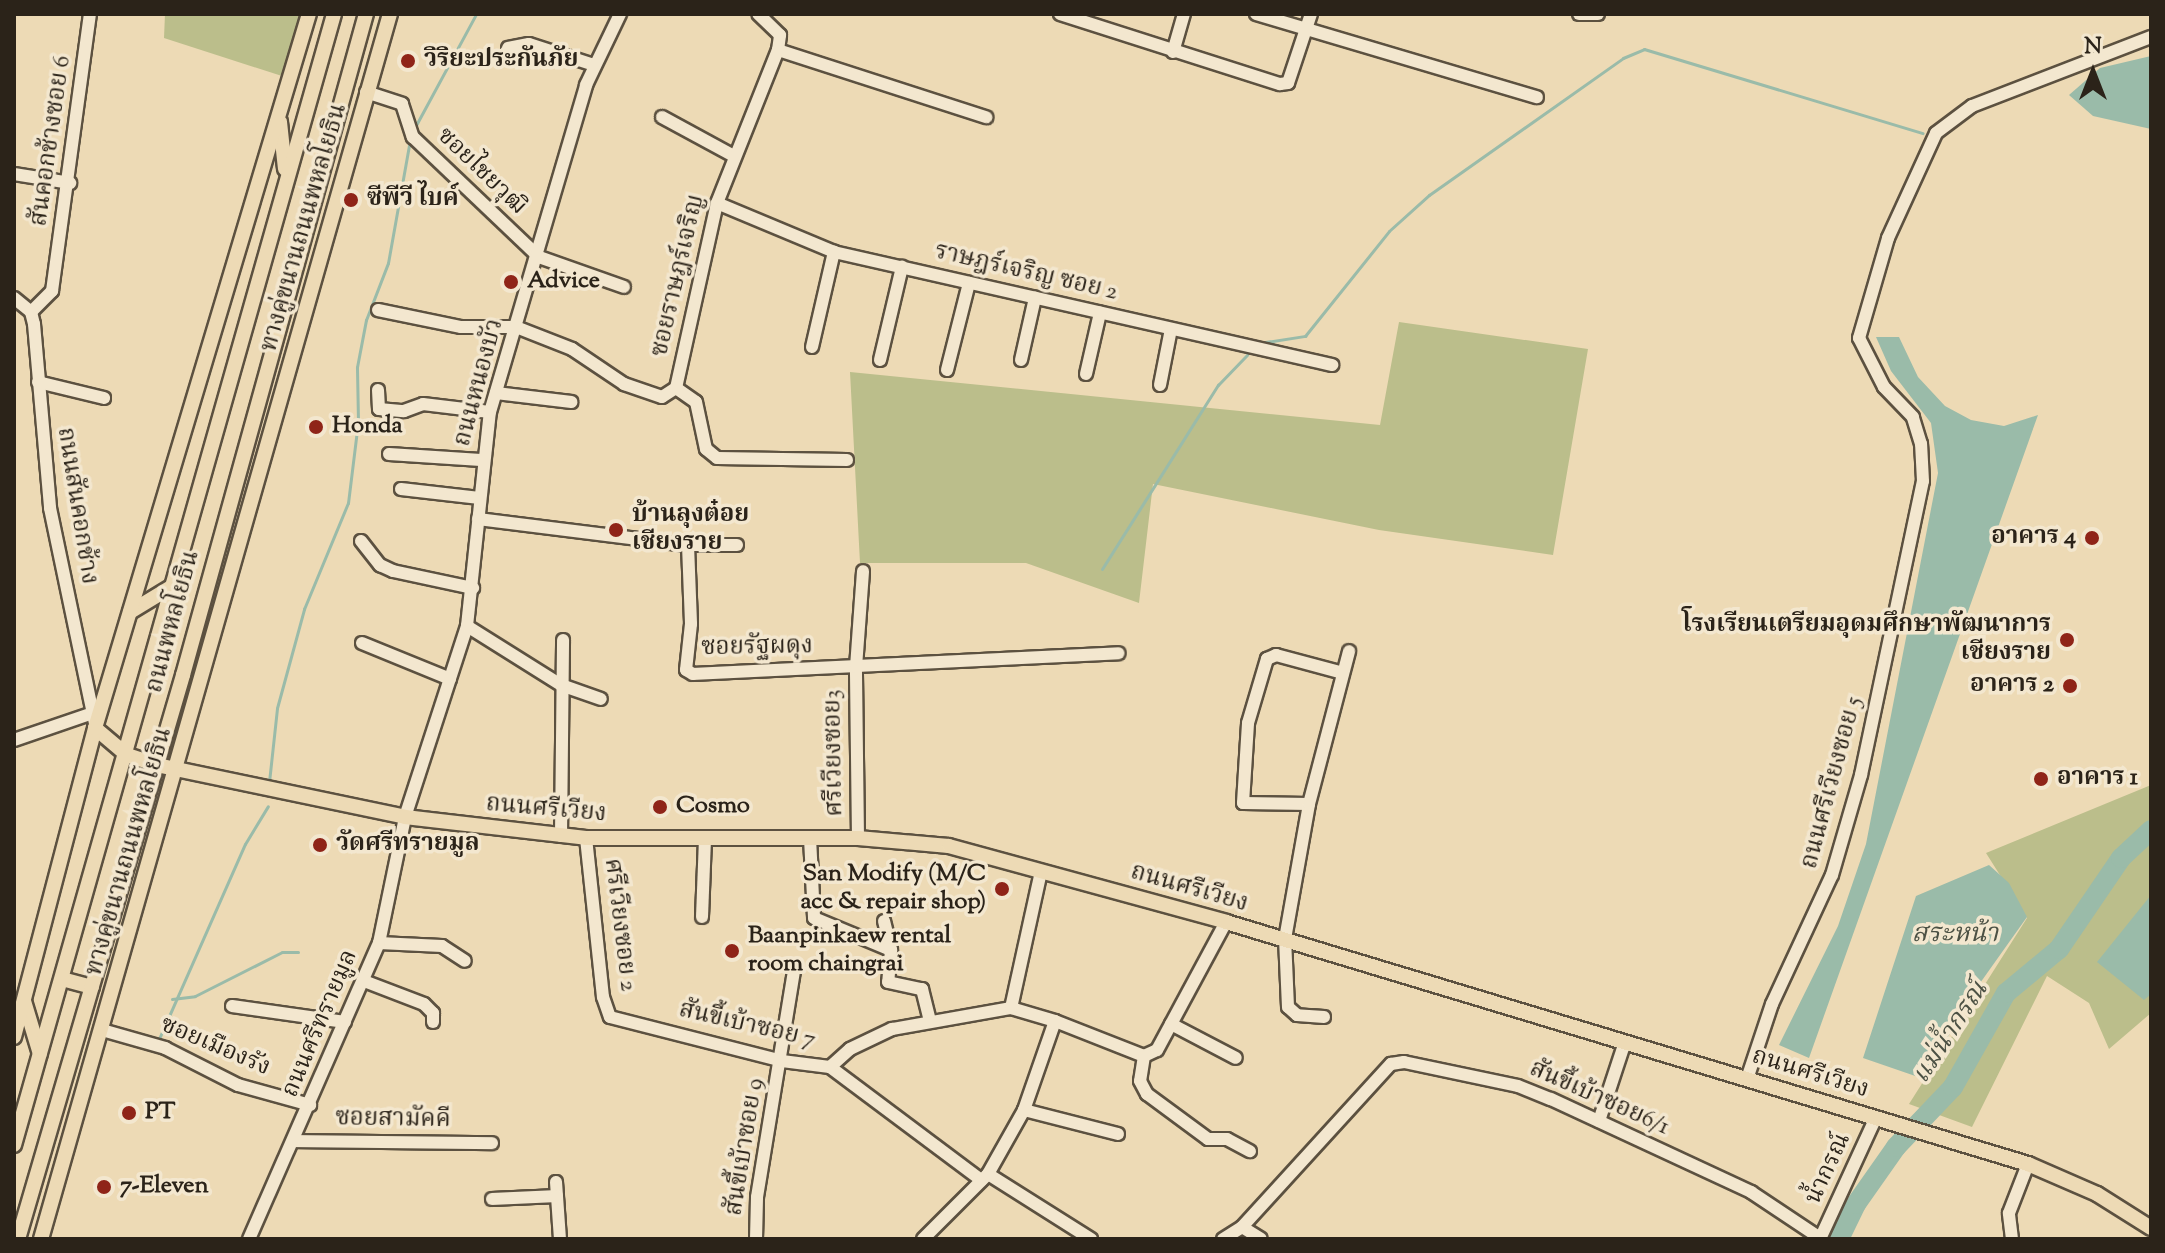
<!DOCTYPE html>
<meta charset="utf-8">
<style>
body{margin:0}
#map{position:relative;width:2165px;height:1253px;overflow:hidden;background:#eddab5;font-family:"Sorts Mill Goudy","Noto Serif Thai",serif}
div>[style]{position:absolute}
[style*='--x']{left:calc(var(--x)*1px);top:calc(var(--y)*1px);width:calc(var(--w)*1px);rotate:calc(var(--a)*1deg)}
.green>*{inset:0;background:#bbbe8b}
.water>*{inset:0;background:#9abba9}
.stream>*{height:3px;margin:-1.5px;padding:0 1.5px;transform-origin:1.5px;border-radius:1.5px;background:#9abba9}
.river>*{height:20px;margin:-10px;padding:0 10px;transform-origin:10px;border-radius:10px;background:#9abba9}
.roads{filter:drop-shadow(2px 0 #5c5140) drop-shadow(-2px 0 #5c5140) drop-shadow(0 2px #5c5140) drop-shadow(0 -2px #5c5140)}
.minor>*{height:12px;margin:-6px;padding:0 6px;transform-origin:6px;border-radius:6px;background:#f3e7cf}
.major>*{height:14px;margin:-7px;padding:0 7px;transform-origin:7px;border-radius:7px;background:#eddab5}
.dots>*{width:22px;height:22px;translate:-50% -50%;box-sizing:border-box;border:4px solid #f3e7cf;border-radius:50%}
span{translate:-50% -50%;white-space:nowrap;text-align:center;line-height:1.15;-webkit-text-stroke:7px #f3e7cf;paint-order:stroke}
.poi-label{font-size:24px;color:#2b2319;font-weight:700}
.left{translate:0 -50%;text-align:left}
.right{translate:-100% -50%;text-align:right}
.street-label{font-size:24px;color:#2b2319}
.water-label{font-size:26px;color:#4c5144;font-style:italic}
.frame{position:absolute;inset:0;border:16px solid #2b2319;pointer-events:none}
.north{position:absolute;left:2053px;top:32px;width:80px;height:80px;-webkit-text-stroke:6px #f3e7cf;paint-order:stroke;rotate:0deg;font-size:22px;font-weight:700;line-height:32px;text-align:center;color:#2b2319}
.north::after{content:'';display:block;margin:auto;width:28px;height:36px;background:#2b2319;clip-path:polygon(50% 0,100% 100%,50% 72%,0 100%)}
</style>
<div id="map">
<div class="green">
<i style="clip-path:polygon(165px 14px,303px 14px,282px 76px,164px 38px)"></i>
<i style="clip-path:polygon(1399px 322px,1588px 349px,1553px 555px,1379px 530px,1153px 484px,1139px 603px,1026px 563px,860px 563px,850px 372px,1380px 425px)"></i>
<i style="clip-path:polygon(2151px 785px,2151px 1013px,2109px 1049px,2089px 1003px,2047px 976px,1972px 1127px,1909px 1104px,2027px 918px,1986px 853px)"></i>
</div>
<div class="water">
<i style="clip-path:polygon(2151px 56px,2151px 129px,2093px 116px,2069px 95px,2100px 68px)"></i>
<i style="clip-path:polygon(1876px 337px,1899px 337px,1918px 377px,1945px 406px,1971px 420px,2004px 426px,2038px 415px,1809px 1058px,1779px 1045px,1838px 926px,1866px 844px,1938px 473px,1931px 423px,1891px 371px)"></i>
<i style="clip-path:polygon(1989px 865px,2009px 883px,2027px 917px,1973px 993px,1924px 1079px,1863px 1058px,1916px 896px)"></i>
<i style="clip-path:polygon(2151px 895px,2151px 994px,2144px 1000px,2097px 962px)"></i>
</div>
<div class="stream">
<i style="--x:415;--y:127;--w:128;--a:-61.6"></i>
<i style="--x:1259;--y:343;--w:47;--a:-8.7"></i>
<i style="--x:1305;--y:336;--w:134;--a:-51.3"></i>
<i style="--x:1389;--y:231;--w:54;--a:-42"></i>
<i style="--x:1429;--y:195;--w:237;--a:-35.2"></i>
<i style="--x:1623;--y:58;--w:23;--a:-23"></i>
<i style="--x:1644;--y:49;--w:291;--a:16.8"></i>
<i style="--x:1102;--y:569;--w:218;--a:-57.8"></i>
<i style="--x:1218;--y:385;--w:42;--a:-46"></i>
<i style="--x:269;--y:782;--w:74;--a:-83.8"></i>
<i style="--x:277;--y:708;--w:103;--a:-74.7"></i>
<i style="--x:304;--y:609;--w:115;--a:-67.5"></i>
<i style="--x:348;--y:503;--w:83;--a:-83"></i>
<i style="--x:358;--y:421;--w:54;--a:-91.1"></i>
<i style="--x:357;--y:367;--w:48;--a:-79.2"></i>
<i style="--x:366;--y:320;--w:61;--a:-68.9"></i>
<i style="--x:388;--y:263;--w:125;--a:-79.9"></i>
<i style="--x:172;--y:999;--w:23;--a:-7"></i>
<i style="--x:195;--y:996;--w:97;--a:-26.8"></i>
<i style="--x:282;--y:952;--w:16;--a:0"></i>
<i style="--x:158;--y:1041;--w:215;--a:-66.2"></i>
<i style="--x:245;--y:844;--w:44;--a:-58.8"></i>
</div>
<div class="river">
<i style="--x:1839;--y:1239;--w:39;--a:-64"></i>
<i style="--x:1856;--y:1204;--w:70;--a:-54.9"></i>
<i style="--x:1896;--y:1147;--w:83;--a:-46.5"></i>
<i style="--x:1953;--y:1087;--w:108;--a:-60.6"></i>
<i style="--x:2006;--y:993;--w:69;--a:-39.7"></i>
<i style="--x:2059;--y:949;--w:110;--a:-55.7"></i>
<i style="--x:2121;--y:858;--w:41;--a:-43"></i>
</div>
<div class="roads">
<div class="minor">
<i style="--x:1060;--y:14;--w:231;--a:17.7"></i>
<i style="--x:1280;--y:84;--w:8;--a:-7"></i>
<i style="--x:1288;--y:83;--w:73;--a:-71.6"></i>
<i style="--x:1256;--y:14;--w:293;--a:16.5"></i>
<i style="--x:1579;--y:14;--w:19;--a:0"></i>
<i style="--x:508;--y:48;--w:21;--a:-11"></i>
<i style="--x:529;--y:44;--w:68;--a:17.9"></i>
<i style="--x:778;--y:50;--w:219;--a:17.9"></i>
<i style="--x:1173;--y:52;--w:40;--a:-74"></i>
<i style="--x:366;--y:92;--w:38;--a:18"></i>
<i style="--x:402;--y:104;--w:35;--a:72"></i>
<i style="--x:413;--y:137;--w:174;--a:43.6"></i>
<i style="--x:539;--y:257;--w:90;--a:19.4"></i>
<i style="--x:662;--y:117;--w:80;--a:28.5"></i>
<i style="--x:14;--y:174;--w:57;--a:9.1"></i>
<i style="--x:717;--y:203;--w:127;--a:22.7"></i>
<i style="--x:834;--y:252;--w:511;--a:12.78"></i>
<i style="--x:14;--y:298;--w:22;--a:39"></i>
<i style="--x:31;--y:312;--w:12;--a:76"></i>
<i style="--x:34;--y:324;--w:185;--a:85"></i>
<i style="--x:50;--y:508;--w:221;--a:78.2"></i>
<i style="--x:378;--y:310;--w:85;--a:11.6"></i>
<i style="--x:461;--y:327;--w:55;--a:0"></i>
<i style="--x:516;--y:327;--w:60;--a:21.4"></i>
<i style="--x:572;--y:349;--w:63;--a:33.9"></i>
<i style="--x:624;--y:384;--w:40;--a:18.9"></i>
<i style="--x:662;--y:397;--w:17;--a:-33"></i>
<i style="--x:676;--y:388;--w:189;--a:-77.5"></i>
<i style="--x:717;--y:203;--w:165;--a:-68.3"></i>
<i style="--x:778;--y:50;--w:15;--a:-82"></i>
<i style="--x:780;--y:35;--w:30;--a:-136"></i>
<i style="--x:31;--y:312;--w:30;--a:-45"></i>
<i style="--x:52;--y:291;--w:280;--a:-82.2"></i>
<i style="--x:812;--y:347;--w:98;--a:-77"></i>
<i style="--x:880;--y:360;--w:96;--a:-76.7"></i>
<i style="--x:1021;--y:360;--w:64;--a:-77.3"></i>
<i style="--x:947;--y:370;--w:90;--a:-75.8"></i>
<i style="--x:1086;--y:374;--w:63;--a:-77.1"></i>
<i style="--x:38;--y:382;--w:68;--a:13.6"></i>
<i style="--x:1160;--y:385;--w:57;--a:-78.9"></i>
<i style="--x:676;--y:388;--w:24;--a:35"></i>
<i style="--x:696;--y:402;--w:48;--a:78"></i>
<i style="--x:706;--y:449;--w:14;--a:39"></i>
<i style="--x:717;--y:458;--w:130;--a:0.9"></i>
<i style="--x:378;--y:390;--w:19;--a:87"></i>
<i style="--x:379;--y:409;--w:25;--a:5"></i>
<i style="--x:404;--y:411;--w:20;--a:-20"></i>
<i style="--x:423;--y:404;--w:67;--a:6.8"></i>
<i style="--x:496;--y:393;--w:76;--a:6.8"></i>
<i style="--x:389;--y:454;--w:92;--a:3.7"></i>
<i style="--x:401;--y:489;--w:79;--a:6.6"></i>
<i style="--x:478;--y:519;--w:212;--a:7.1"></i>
<i style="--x:688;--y:545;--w:79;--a:87.8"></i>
<i style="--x:691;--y:624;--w:46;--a:96.2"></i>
<i style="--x:686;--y:670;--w:8;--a:30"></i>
<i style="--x:693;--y:674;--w:426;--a:-2.8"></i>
<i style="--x:361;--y:541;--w:31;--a:52"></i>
<i style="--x:380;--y:565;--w:14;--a:25"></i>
<i style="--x:393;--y:571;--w:82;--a:12"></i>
<i style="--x:688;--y:545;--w:49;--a:0"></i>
<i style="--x:467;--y:626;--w:111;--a:32.1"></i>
<i style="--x:561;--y:685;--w:42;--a:19.3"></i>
<i style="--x:362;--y:643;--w:95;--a:22.2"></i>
<i style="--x:14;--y:740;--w:83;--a:-18.9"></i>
<i style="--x:1309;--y:804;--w:66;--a:-179.1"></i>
<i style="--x:1243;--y:803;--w:80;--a:-86.4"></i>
<i style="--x:1248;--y:723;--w:67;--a:-73.5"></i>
<i style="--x:1267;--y:659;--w:10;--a:-24"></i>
<i style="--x:1276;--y:655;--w:69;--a:15"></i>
<i style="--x:561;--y:836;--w:196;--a:-89.4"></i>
<i style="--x:586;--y:838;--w:160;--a:83.9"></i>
<i style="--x:603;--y:997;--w:21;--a:71"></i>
<i style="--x:610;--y:1017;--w:178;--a:14.3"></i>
<i style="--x:782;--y:1061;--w:48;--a:7.1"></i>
<i style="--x:830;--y:1067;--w:189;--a:36.8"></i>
<i style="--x:810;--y:838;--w:80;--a:87.1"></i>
<i style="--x:814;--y:918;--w:83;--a:22.6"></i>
<i style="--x:858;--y:838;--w:171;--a:-90.7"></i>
<i style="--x:856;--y:667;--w:96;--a:-85.8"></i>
<i style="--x:702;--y:917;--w:78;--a:-87.8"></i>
<i style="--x:884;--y:921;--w:30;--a:76"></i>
<i style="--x:891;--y:950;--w:32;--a:95"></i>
<i style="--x:888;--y:982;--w:35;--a:12"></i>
<i style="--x:922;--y:989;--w:33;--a:76"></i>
<i style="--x:379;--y:943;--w:63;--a:2.7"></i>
<i style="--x:442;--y:946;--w:27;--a:33"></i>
<i style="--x:364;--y:981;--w:64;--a:21"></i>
<i style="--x:424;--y:1004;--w:13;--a:45"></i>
<i style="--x:433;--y:1013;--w:9;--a:90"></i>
<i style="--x:232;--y:1006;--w:114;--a:8.1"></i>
<i style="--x:1011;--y:1008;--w:46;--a:16.5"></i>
<i style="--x:1324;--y:1017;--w:27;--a:-176"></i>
<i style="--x:1297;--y:1015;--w:12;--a:-138"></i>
<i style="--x:1288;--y:1007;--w:68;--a:-92.5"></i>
<i style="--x:1285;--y:939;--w:137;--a:-79.9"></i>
<i style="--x:1309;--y:804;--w:158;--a:-75.3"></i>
<i style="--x:1171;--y:1024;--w:73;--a:27.6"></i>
<i style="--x:102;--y:1030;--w:66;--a:15.9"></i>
<i style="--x:165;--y:1048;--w:82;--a:26.9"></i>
<i style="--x:238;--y:1085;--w:75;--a:15.5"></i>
<i style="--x:1144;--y:1056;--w:25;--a:99"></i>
<i style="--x:1140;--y:1081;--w:15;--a:62"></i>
<i style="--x:1147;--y:1094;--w:76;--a:36.4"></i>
<i style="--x:1208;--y:1139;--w:19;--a:0"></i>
<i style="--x:1227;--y:1139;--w:26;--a:28"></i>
<i style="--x:830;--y:1067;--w:27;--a:-42"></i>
<i style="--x:850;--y:1049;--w:47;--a:-25.5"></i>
<i style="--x:892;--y:1029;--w:121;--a:-10"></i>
<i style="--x:1011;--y:1008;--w:140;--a:-77.6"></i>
<i style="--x:1747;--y:1079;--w:79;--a:-71.6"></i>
<i style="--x:1772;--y:1004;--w:142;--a:-65.1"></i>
<i style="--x:1832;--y:875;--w:104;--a:-73.8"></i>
<i style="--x:1861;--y:775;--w:300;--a:-78.1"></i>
<i style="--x:1923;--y:481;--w:37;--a:-93"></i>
<i style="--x:1921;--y:444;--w:28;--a:-107"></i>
<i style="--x:1913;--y:417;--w:42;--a:-134"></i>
<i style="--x:1884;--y:387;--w:55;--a:-117"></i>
<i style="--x:1859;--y:338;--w:104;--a:-73.8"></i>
<i style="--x:1888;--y:238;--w:115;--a:-65.4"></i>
<i style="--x:1936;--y:133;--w:45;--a:-36.9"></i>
<i style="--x:1972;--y:106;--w:192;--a:-21.1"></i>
<i style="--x:1024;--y:1110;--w:97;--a:14.3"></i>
<i style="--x:1599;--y:1121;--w:83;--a:-71.8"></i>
<i style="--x:294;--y:1141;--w:198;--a:0.6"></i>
<i style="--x:988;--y:1174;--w:122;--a:32.3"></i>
<i style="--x:556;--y:1182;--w:57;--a:86"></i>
<i style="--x:492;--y:1199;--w:65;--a:-2.6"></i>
<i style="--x:1242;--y:1227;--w:22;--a:32"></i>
<i style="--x:249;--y:1239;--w:323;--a:-66.3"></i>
<i style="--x:379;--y:943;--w:129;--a:-78.3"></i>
<i style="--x:405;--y:817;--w:201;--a:-72"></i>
<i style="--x:467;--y:626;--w:215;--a:-83.9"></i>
<i style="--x:490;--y:412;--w:341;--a:-73.6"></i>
<i style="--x:586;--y:85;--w:79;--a:-64.4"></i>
<i style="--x:756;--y:1239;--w:42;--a:-88.6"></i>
<i style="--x:757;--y:1197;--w:229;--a:-80.7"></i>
<i style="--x:923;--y:1239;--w:92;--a:-45"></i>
<i style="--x:988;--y:1174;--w:73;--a:-60.6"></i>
<i style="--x:1024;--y:1110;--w:94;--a:-70.8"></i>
<i style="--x:1055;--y:1021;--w:96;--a:21.5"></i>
<i style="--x:1144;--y:1056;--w:14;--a:-25"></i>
<i style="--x:1157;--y:1050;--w:145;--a:-61.7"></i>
<i style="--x:1223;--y:1239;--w:22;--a:-32"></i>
<i style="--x:1242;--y:1227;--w:221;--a:-47.6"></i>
<i style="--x:1391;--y:1064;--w:13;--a:-9"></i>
<i style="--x:1404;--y:1062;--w:116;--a:11.9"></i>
<i style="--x:1518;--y:1086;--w:35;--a:22"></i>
<i style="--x:1551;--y:1099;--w:221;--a:24.9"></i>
<i style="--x:1751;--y:1192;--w:83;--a:33.7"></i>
<i style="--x:1820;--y:1239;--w:134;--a:-65.3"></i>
<i style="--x:2012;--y:1239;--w:26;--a:-97"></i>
<i style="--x:2009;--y:1213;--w:53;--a:-68.8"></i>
</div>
<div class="major">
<i style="--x:280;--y:122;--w:47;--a:83.9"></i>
<i style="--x:130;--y:612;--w:50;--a:-31.2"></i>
<i style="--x:95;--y:728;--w:42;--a:40.2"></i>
<i style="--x:127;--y:755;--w:32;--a:18"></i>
<i style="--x:157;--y:765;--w:253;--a:11.8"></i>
<i style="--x:405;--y:817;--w:182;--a:6.6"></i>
<i style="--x:586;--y:838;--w:272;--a:0"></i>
<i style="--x:858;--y:838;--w:91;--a:5"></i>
<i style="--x:949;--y:846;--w:287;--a:15.3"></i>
<i style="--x:1226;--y:922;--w:838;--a:16.79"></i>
<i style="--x:2028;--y:1164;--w:75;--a:23.5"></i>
<i style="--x:2097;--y:1194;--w:64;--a:32.2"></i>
<i style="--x:62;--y:979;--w:31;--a:15"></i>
<i style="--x:24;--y:1001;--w:55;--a:73.2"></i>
<i style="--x:14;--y:1037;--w:319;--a:-75.3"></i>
<i style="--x:95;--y:728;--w:745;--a:-73.32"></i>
<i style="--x:14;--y:1145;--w:1175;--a:-74.2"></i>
<i style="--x:18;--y:1239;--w:588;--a:-73.69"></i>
<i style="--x:183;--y:675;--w:686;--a:-74.53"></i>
<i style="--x:41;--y:1239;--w:1274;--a:-74.1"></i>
</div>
</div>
<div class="dots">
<i style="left:408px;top:61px;background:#8f2418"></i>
<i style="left:351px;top:200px;background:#8f2418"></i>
<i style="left:511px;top:282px;background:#8f2418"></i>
<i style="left:316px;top:427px;background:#8f2418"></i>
<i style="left:616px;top:530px;background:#8f2418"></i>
<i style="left:2092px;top:538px;background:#8f2418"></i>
<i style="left:2067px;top:640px;background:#8f2418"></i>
<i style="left:2070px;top:686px;background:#8f2418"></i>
<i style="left:2041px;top:779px;background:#8f2418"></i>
<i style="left:660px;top:807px;background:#8f2418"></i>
<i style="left:320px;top:845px;background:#8f2418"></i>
<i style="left:1002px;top:889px;background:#8f2418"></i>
<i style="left:732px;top:951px;background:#8f2418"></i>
<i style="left:129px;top:1113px;background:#8f2418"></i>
<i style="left:104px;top:1187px;background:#8f2418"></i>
</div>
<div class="poi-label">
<span class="left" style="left:424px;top:61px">วิริยะประกันภัย</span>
<span class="left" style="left:367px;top:200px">ซีพีวี ไบค์</span>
<span class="left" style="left:527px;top:282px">Advice</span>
<span class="left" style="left:332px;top:427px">Honda</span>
<span class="left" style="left:632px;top:530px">บ้านลุงต๋อย<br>เชียงราย</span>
<span class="right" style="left:2076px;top:538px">อาคาร 4</span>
<span class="right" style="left:2051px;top:640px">โรงเรียนเตรียมอุดมศึกษาพัฒนาการ<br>เชียงราย</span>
<span class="right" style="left:2054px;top:686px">อาคาร 2</span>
<span class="left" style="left:2057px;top:779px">อาคาร 1</span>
<span class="left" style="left:676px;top:807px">Cosmo</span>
<span class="left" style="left:336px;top:845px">วัดศรีทรายมูล</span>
<span class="right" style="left:986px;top:889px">San Modify (M/C<br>acc &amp; repair shop)</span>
<span class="left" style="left:748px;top:951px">Baanpinkaew rental<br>room chaingrai</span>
<span class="left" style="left:145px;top:1113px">PT</span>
<span class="left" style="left:120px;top:1187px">7-Eleven</span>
</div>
<div class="street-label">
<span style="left:52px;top:141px;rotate:-82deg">สันคอกช้างซอย 6</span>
<span style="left:481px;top:172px;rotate:44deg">ซอยไชยวุฒิ</span>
<span style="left:305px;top:228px;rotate:-74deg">ทางคู่ขนานถนนพหลโยธิน</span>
<span style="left:1026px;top:273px;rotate:13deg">ราษฎร์เจริญ ซอย 2</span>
<span style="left:679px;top:276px;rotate:-77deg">ซอยราษฎร์เจริญ</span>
<span style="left:480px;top:383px;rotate:-75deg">ถนนหนองบัว</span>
<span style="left:76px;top:506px;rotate:81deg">ถนนสันคอกช้าง</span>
<span style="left:174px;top:622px;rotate:-75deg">ถนนพหลโยธิน</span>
<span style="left:757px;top:648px;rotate:-1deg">ซอยรัฐผดุง</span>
<span style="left:835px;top:753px;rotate:-91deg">ศรีเวียงซอย3</span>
<span style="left:1833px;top:783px;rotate:-75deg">ถนนศรีเวียงซอย 5</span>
<span style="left:546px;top:810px;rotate:5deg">ถนนศรีเวียง</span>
<span style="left:130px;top:852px;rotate:-74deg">ทางคู่ขนานถนนพหลโยธิน</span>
<span style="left:1189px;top:889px;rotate:16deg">ถนนศรีเวียง</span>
<span style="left:619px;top:925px;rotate:83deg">ศรีเวียงซอย 2</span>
<span style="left:321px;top:1024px;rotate:-67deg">ถนนศรีทรายมูล</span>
<span style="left:747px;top:1026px;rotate:13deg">สันขี้เบ้าซอย 7</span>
<span style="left:215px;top:1047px;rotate:23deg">ซอยเมืองรัง</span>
<span style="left:1810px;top:1074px;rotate:17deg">ถนนศรีเวียง</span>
<span style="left:1599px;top:1099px;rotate:24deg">สันขี้เบ้าซอย6/1</span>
<span style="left:393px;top:1120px;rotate:1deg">ซอยสามัคคี</span>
<span style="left:746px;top:1147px;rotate:-81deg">สันขี้เบ้าซอย 9</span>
<span style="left:1829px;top:1169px;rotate:-65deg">น้ำกรณ์</span>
</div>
<div class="water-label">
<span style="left:1955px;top:935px">สระหน้า</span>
<span style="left:1951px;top:1033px;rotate:-57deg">แม่น้ำกรณ์</span>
</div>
<div class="frame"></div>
<div class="north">N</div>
</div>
